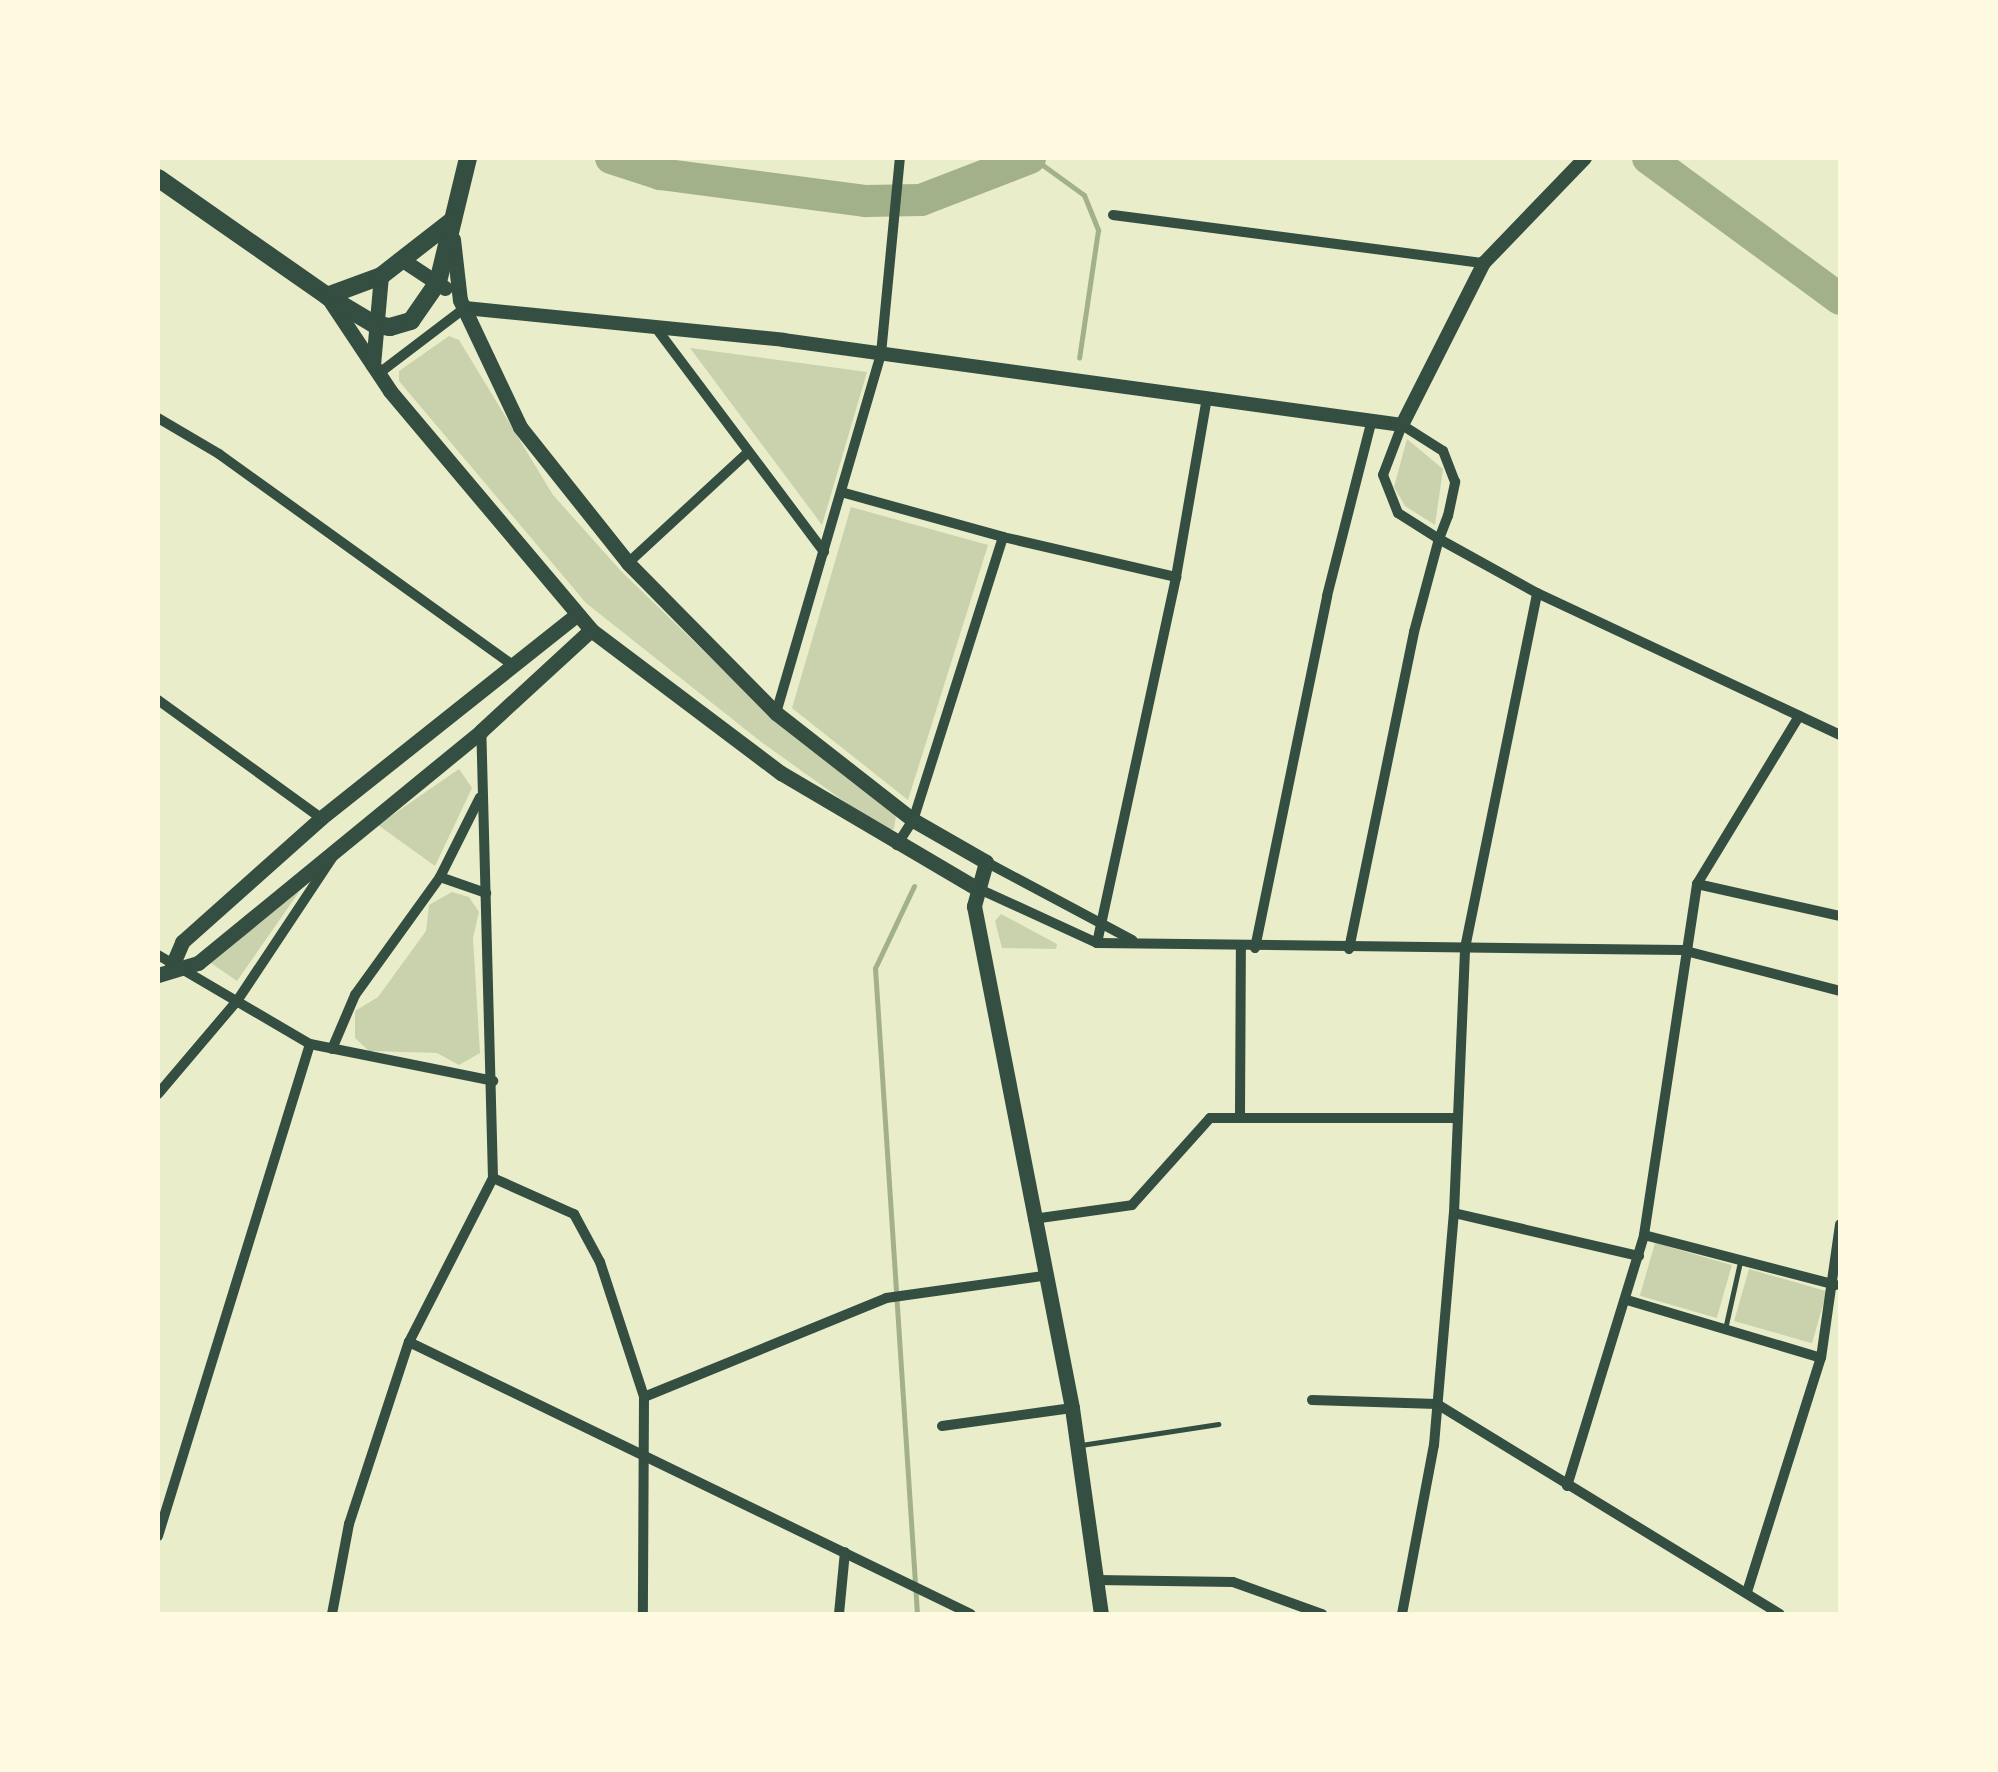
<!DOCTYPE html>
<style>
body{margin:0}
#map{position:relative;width:1998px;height:1772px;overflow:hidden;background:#e9edc9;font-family:Mulish,sans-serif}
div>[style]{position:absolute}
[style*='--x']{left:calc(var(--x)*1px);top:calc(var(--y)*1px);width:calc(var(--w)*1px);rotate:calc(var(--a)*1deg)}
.green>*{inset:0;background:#cad2ad;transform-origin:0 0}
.stream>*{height:5px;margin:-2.5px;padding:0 2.5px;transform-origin:2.5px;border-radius:2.5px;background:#a3b18a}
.river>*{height:32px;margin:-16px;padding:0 16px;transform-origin:16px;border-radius:16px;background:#a3b18a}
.service>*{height:5px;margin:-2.5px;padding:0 2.5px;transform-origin:2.5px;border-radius:2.5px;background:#344e41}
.minor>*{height:10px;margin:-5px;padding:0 5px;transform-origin:5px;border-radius:5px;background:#344e41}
.tertiary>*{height:14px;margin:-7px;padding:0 7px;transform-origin:7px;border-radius:7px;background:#344e41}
.secondary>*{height:15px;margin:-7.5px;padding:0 7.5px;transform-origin:7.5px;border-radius:7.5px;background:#344e41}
.primary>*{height:18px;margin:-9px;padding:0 9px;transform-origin:9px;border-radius:9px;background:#344e41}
span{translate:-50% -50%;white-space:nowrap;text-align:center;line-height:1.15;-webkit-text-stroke:9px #fefae0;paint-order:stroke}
.frame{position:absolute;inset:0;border:160px solid #fefae0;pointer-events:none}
</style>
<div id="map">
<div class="green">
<i style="clip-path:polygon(449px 336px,459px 340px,553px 495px,621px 571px,775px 720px,896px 815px,894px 829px,884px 830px,760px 741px,586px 603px,399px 381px,399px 371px)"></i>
<i style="clip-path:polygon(690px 348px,867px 372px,822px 525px)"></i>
<i style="clip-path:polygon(1407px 439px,1443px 469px,1435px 525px,1405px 506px,1394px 487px)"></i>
<i style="clip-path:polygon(851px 507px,988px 545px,908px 800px,792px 708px)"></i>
<i style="clip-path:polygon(459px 769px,472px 788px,435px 866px,378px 825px)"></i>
<i style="clip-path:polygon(306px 882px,237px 981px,205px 959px)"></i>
<i style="clip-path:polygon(452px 892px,469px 897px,479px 912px,473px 938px,480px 1053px,459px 1065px,437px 1053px,369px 1051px,355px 1038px,355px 1011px,378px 997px,426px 931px,429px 905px)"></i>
<i style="clip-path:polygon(1001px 914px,1057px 944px,1056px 949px,1002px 948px,995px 921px)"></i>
<i style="left:1655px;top:1243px;width:80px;height:55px;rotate:16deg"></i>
<i style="left:1749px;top:1269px;width:81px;height:54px;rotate:16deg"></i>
</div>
<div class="stream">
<i style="--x:1033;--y:158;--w:63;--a:36"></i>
<i style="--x:1084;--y:195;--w:38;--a:68"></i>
<i style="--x:1098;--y:230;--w:129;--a:98.4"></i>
<i style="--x:914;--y:886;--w:91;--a:115.4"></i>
<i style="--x:875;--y:968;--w:647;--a:86.28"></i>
</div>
<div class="river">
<i style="--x:611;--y:158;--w:52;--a:18.1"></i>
<i style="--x:660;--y:174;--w:208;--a:7.5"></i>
<i style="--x:866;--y:201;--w:55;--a:-1"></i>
<i style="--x:921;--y:200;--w:117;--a:-21.1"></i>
<i style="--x:1648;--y:158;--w:238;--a:36.3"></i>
</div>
<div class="service">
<i style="--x:1725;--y:1329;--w:69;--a:-77.4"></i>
<i style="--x:1081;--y:1445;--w:139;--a:-8.7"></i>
</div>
<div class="minor">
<i style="--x:1113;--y:215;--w:374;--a:7.4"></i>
<i style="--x:659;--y:332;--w:275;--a:53.1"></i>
<i style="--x:378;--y:374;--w:109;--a:-37.2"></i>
<i style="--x:158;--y:418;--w:71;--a:30.5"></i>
<i style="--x:219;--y:454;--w:358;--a:35.7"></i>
<i style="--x:841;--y:492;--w:168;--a:15.5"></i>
<i style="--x:1003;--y:537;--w:297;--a:107.6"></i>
<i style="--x:913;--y:820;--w:30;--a:123"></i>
<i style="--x:1003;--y:537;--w:178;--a:13"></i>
<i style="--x:628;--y:563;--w:162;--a:-42.7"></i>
<i style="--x:158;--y:700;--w:201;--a:35.9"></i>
<i style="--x:776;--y:713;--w:374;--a:-73.7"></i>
<i style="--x:881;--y:354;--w:197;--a:-84.5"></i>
<i style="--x:986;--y:862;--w:166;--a:28.1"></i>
<i style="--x:440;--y:877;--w:49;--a:19.2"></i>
<i style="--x:1697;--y:884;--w:147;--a:12.6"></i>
<i style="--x:977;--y:888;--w:132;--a:24.6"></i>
<i style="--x:1097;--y:943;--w:585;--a:0.69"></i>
<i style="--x:1682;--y:950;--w:163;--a:14.5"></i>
<i style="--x:1097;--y:943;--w:374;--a:-77.8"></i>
<i style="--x:1176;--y:577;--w:183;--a:-80.2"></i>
<i style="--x:1255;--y:948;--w:359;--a:-78.4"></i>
<i style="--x:1327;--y:596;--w:182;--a:-75.7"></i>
<i style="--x:1349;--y:949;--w:324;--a:-78.4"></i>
<i style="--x:1414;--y:632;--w:96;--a:-75"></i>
<i style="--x:1439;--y:539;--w:25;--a:-69"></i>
<i style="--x:1448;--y:516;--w:35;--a:-78"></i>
<i style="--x:1455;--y:482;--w:33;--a:-111"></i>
<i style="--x:1443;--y:451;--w:49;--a:-147.6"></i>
<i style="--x:1402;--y:425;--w:53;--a:110.8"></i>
<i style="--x:1383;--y:475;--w:41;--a:68.5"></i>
<i style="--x:1398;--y:513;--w:49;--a:32.4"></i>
<i style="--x:1439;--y:539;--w:112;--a:28.9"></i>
<i style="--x:1537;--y:593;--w:335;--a:25.1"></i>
<i style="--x:158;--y:955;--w:176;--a:30.4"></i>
<i style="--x:310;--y:1044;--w:187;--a:11.4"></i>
<i style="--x:332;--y:1049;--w:59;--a:-66.9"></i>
<i style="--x:355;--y:995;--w:145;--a:-54.2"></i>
<i style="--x:440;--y:877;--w:89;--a:-63.4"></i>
<i style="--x:158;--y:1094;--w:122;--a:-49.7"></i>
<i style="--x:237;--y:1001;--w:172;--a:-56.4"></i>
<i style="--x:1240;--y:1116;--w:168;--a:-89.7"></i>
<i style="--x:493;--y:1178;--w:89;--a:24"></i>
<i style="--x:574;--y:1214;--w:55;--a:61.6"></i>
<i style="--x:600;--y:1262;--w:142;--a:71.9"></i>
<i style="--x:644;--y:1397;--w:217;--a:90.3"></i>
<i style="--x:1454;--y:1213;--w:190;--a:13.1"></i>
<i style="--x:1033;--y:1219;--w:100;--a:-8"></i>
<i style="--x:1132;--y:1205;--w:117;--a:-48.1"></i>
<i style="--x:1210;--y:1118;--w:247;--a:0"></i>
<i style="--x:1644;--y:1235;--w:198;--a:14.6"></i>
<i style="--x:1627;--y:1300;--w:202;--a:16.6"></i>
<i style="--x:409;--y:1342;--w:624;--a:25.83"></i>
<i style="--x:644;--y:1397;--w:261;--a:-22.2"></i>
<i style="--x:886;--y:1298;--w:159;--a:-8"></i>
<i style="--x:1312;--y:1400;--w:125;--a:1.8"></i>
<i style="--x:1437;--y:1404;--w:402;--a:31.5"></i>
<i style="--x:942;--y:1426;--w:131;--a:-7.9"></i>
<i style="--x:1567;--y:1486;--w:263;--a:-72.9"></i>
<i style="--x:1644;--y:1235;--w:355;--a:-81.4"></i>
<i style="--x:1697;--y:884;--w:197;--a:-58.7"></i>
<i style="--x:158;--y:1536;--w:515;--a:-72.83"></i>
<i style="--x:1097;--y:1580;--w:136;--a:0.8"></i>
<i style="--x:1233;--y:1582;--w:95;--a:19.8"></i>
<i style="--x:1747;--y:1592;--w:245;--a:-72.5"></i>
<i style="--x:1821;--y:1358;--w:135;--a:-81.9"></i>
<i style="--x:332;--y:1614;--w:92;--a:-79.3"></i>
<i style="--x:349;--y:1524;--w:192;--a:-71.8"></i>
<i style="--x:409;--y:1342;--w:184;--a:-62.9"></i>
<i style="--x:493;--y:1178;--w:447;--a:-91.5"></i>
<i style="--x:839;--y:1614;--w:62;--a:-84.5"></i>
<i style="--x:1402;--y:1614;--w:172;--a:-79.3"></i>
<i style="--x:1434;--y:1445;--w:233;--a:-85.1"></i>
<i style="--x:1454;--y:1213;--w:265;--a:-87.6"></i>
<i style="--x:1465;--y:948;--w:362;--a:-78.5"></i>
</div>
<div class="tertiary">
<i style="--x:465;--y:308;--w:320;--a:5.7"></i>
<i style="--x:783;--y:340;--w:625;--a:7.82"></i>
<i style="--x:1402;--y:425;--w:182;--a:-63.2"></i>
<i style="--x:1484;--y:263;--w:146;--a:-46.1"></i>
</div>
<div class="secondary">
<i style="--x:453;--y:239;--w:61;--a:83.5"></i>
<i style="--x:460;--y:300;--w:140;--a:64.7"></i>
<i style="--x:520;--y:427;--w:174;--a:51.5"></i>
<i style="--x:628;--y:563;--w:211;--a:45.4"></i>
<i style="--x:776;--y:713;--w:174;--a:38"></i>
<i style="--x:913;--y:820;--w:84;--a:29.9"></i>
<i style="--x:986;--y:862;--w:46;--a:105.3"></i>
<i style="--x:974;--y:906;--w:511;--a:78.95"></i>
<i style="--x:1072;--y:1408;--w:208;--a:82"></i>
<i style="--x:404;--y:261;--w:49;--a:33.4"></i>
<i style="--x:327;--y:296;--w:114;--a:56.4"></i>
<i style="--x:390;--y:391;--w:312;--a:49.9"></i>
<i style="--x:591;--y:630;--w:238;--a:37"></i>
<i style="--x:781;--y:773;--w:226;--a:30.5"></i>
<i style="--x:373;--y:365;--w:89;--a:-84.9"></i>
<i style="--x:172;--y:966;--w:26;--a:-67"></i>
<i style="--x:182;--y:942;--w:186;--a:-41.7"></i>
<i style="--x:321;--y:818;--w:326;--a:-38.5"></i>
<i style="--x:158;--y:975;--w:42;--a:-16.7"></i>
<i style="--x:198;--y:963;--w:366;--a:-39.3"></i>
<i style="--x:481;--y:731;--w:149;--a:-42.6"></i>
</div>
<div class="primary">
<i style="--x:158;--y:178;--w:206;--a:34.9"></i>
<i style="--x:327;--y:296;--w:55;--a:30.8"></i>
<i style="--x:374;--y:324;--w:16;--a:11"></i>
<i style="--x:390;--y:327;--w:22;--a:-16"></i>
<i style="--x:411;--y:321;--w:47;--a:-55.3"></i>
<i style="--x:438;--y:282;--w:128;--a:-76.4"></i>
<i style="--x:327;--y:296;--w:58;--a:-20.3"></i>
<i style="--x:381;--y:276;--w:91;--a:-37.9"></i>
</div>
<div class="frame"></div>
</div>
